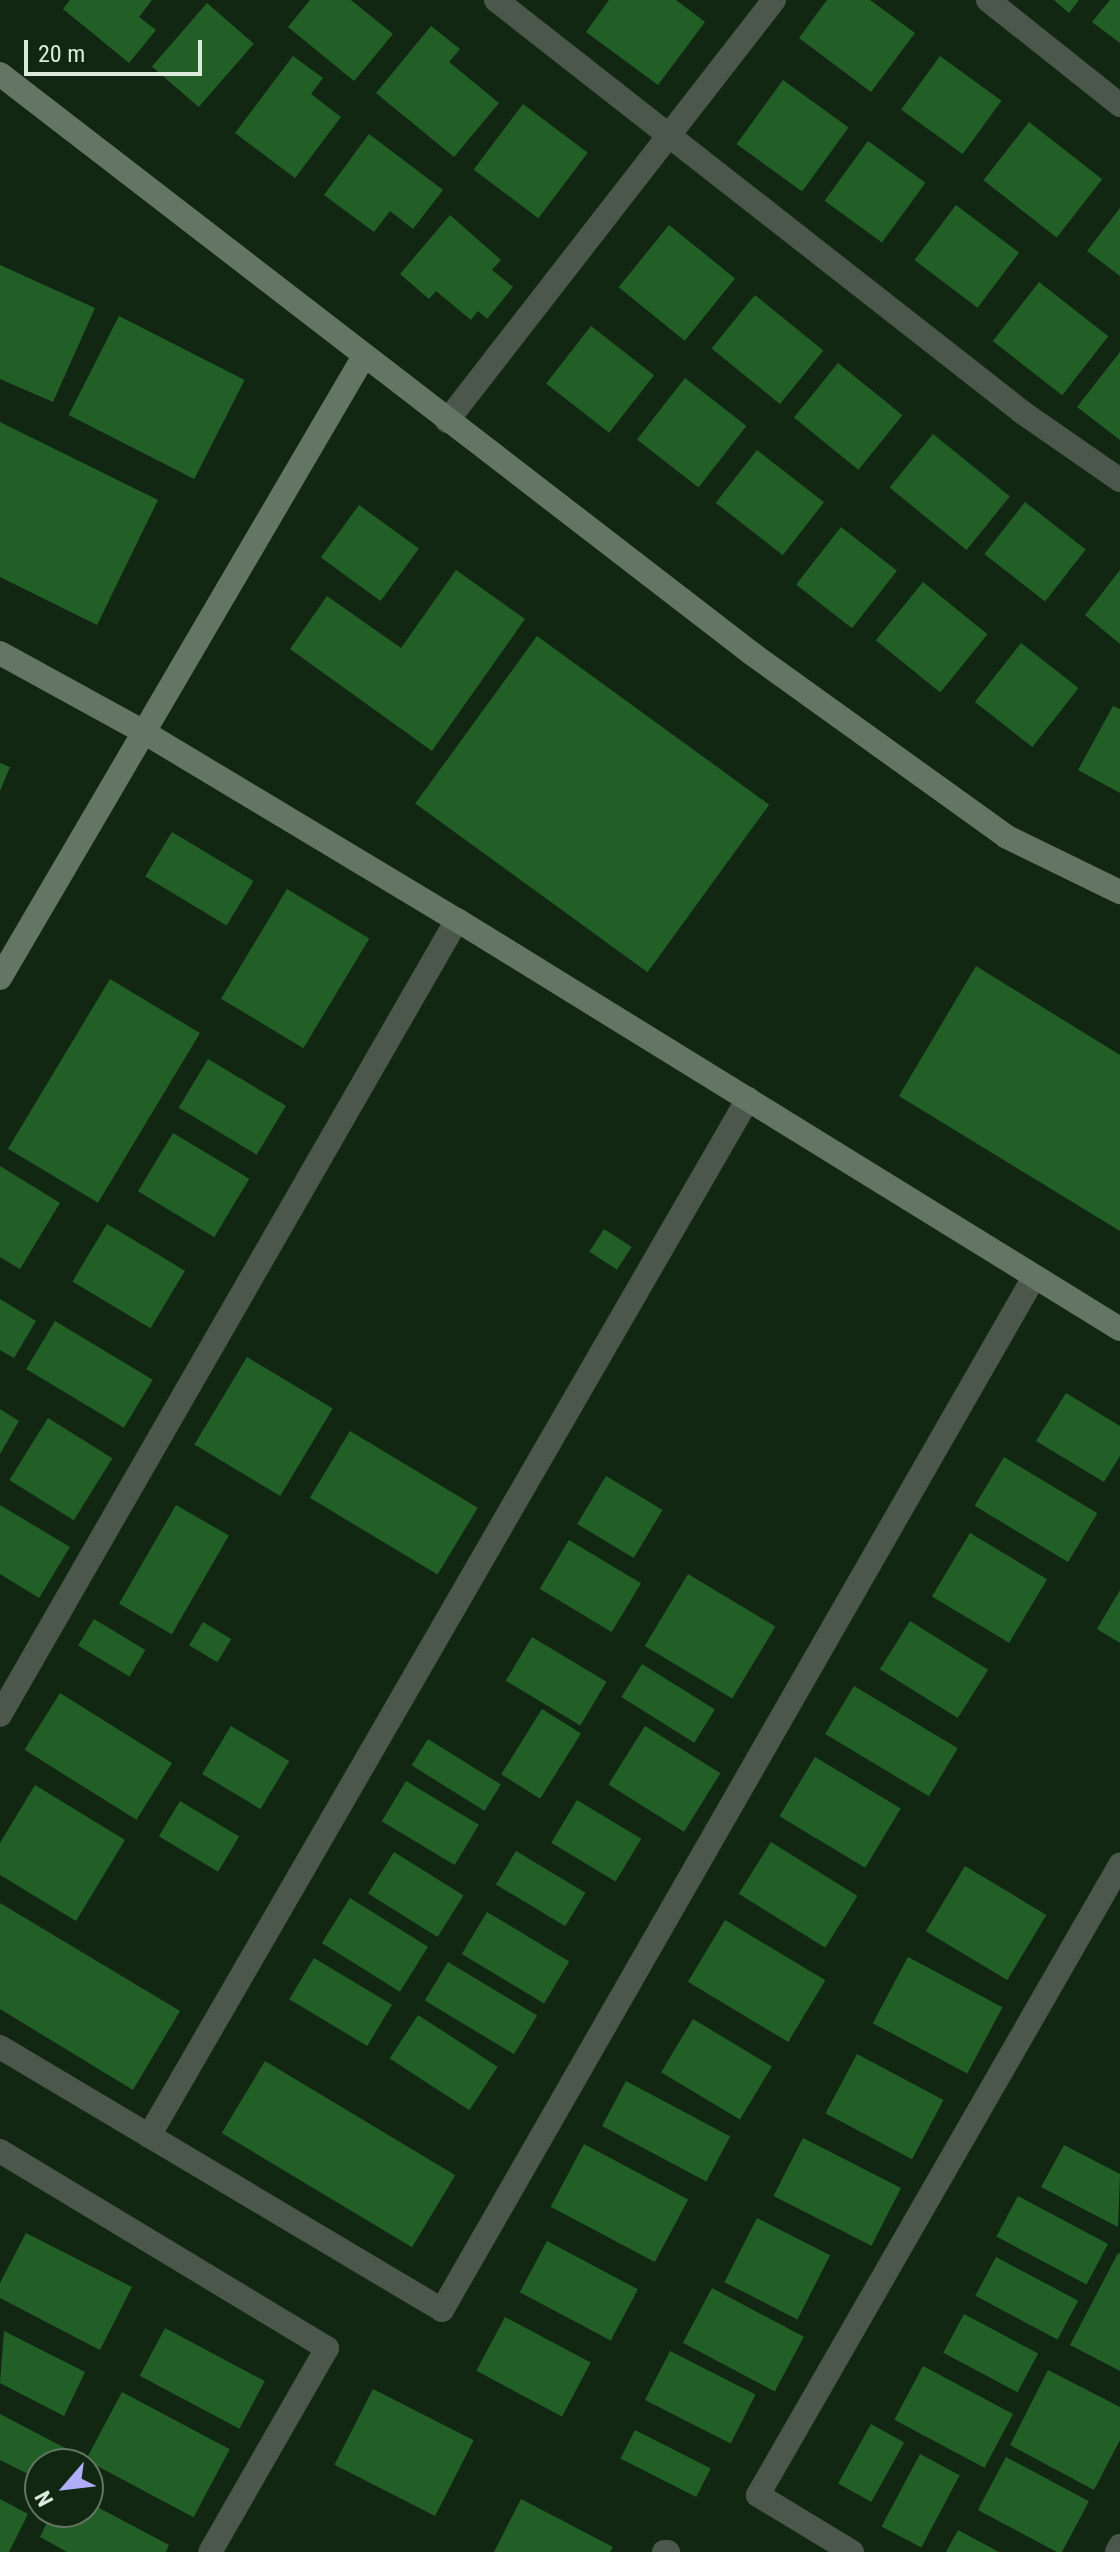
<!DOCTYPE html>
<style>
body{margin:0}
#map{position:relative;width:1120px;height:2552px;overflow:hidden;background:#112712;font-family:"Roboto Condensed",sans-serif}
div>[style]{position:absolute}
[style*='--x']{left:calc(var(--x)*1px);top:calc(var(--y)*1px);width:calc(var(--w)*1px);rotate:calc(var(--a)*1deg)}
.building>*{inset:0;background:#225f27;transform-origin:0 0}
.street>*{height:24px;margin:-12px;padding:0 12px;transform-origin:12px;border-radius:12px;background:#4c574c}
.secondary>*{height:24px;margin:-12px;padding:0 12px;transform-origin:12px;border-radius:12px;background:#647564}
span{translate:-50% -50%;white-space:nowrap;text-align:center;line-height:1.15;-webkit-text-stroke:7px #112712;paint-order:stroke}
.north{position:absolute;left:24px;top:2448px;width:80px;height:80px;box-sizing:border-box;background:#112712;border:2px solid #627563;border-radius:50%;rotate:242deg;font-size:22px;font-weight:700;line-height:32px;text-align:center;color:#dceadc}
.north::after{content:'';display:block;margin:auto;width:28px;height:36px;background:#b0adfa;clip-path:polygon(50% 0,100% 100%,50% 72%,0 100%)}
.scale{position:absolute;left:24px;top:40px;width:178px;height:36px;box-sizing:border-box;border:4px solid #dceadc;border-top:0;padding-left:10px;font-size:24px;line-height:28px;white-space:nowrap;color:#dceadc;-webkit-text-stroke:6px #112712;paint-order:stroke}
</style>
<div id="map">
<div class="building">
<i style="clip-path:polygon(70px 0,152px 0,139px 17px,156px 30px,129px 63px,63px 9px)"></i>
<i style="clip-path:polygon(310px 0,351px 0,393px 34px,354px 81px,288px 27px)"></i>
<i style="clip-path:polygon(609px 0,676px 0,705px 22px,658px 85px,586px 32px)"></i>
<i style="clip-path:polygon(827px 0,870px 0,915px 33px,871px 92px,799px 38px)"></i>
<i style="clip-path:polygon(1054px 0,1079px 0,1069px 13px)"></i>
<i style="clip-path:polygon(1110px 0,1120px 0,1120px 43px,1092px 22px)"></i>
<i style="left:207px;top:3px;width:62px;height:84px;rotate:41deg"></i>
<i style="clip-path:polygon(431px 26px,460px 49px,449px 62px,499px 103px,454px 157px,376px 93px)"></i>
<i style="clip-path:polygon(293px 56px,323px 78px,311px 94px,341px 117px,295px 178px,235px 133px)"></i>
<i style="left:940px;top:56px;width:76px;height:66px;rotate:36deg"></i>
<i style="left:783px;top:80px;width:81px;height:79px;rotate:36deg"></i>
<i style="left:523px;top:104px;width:81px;height:82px;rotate:37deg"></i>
<i style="left:1029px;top:122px;width:93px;height:74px;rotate:38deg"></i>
<i style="clip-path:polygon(369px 134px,443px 190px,413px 229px,390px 211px,374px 232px,324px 195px)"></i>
<i style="left:868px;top:141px;width:71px;height:74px;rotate:36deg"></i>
<i style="left:956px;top:205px;width:79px;height:69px;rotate:37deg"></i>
<i style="clip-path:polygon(1120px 208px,1120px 276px,1087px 251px)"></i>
<i style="clip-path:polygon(450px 215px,501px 260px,492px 270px,513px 287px,487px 319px,478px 311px,471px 320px,436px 291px,429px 299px,400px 274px)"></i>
<i style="left:669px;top:225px;width:85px;height:80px;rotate:39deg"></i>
<i style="clip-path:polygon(0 265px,95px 308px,53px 402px,0 379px)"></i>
<i style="left:1039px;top:282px;width:88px;height:75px;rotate:38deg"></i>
<i style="left:755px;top:295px;width:88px;height:69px;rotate:39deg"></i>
<i style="left:119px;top:316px;width:141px;height:111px;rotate:27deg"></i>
<i style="left:591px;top:326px;width:80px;height:73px;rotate:38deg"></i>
<i style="clip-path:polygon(1120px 352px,1120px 440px,1077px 407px)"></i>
<i style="left:838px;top:363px;width:83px;height:70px;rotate:39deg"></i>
<i style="left:685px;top:378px;width:78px;height:78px;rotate:38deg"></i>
<i style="clip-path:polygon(0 422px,158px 500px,97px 625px,0 577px)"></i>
<i style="left:933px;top:434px;width:99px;height:69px;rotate:39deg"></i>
<i style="left:757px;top:450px;width:85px;height:67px;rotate:38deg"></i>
<i style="left:1025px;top:502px;width:77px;height:66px;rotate:38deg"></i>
<i style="left:359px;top:505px;width:74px;height:65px;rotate:36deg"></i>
<i style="left:841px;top:527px;width:71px;height:73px;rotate:38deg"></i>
<i style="clip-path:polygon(456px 570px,525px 619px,432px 751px,290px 649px,327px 596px,401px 648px)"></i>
<i style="clip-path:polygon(1120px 570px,1120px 644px,1085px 615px)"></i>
<i style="left:923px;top:582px;width:83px;height:75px;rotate:39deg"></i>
<i style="left:537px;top:636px;width:287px;height:207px;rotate:36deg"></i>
<i style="left:1021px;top:643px;width:73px;height:75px;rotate:38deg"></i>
<i style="clip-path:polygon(1113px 706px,1120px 709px,1120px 793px,1078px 770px)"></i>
<i style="clip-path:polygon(0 763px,10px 767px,0 791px)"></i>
<i style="left:172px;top:832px;width:95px;height:52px;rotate:31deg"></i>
<i style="left:287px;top:889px;width:96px;height:128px;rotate:31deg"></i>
<i style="clip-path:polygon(976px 966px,1120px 1055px,1120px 1231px,899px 1096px)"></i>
<i style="left:110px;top:979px;width:105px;height:198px;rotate:31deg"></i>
<i style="left:208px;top:1059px;width:91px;height:57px;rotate:31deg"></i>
<i style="left:173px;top:1133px;width:89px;height:68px;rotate:31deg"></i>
<i style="clip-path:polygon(0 1166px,60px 1203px,20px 1269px,0 1257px)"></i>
<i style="left:107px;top:1224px;width:91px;height:67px;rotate:31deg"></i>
<i style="left:604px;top:1229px;width:33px;height:27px;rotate:33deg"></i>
<i style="clip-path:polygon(0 1299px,36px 1321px,14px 1358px,0 1350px)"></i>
<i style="left:55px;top:1321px;width:114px;height:56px;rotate:31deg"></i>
<i style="left:247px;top:1357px;width:100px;height:102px;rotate:31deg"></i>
<i style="clip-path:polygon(1066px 1393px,1120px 1426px,1120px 1456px,1104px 1482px,1036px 1441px)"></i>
<i style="clip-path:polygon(0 1409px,19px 1421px,0 1454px)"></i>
<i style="left:48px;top:1418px;width:76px;height:73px;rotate:32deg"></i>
<i style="left:350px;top:1431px;width:149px;height:78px;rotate:31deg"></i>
<i style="left:1004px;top:1457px;width:109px;height:57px;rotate:31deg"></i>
<i style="left:606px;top:1476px;width:66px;height:56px;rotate:31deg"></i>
<i style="clip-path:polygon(0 1505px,70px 1547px,39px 1598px,0 1574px)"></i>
<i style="left:176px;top:1505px;width:61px;height:114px;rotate:30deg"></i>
<i style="left:970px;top:1533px;width:90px;height:74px;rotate:31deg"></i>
<i style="left:569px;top:1540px;width:84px;height:57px;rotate:31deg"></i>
<i style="left:688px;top:1574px;width:102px;height:84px;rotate:31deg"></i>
<i style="clip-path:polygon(1120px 1590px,1120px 1643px,1097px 1629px)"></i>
<i style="left:94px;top:1619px;width:60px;height:31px;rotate:31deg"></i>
<i style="left:910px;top:1621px;width:92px;height:57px;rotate:32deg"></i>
<i style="left:203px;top:1622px;width:33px;height:27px;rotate:31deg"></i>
<i style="left:532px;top:1637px;width:87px;height:51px;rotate:31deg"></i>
<i style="left:642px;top:1664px;width:86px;height:39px;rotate:32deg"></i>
<i style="left:854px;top:1686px;width:121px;height:56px;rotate:31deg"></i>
<i style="left:60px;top:1693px;width:132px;height:67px;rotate:32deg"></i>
<i style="left:542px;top:1709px;width:46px;height:77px;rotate:32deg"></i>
<i style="left:231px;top:1726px;width:68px;height:56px;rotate:31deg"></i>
<i style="left:645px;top:1726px;width:89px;height:69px;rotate:32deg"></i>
<i style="left:428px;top:1739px;width:86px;height:31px;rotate:32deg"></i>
<i style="left:815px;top:1757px;width:100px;height:69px;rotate:31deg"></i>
<i style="left:406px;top:1781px;width:85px;height:47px;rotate:31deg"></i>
<i style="clip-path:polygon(35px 1785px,125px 1840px,76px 1921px,0 1875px,0 1843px)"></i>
<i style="left:577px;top:1800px;width:75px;height:50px;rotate:31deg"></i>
<i style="left:180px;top:1801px;width:69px;height:41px;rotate:31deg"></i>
<i style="left:771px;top:1842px;width:102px;height:61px;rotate:32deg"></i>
<i style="left:516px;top:1851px;width:81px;height:39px;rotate:31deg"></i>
<i style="left:394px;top:1852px;width:82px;height:49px;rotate:32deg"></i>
<i style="left:965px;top:1866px;width:95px;height:76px;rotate:31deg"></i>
<i style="left:350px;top:1898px;width:92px;height:53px;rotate:32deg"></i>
<i style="clip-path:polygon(0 1903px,180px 2011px,133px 2090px,0 2009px)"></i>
<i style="left:487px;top:1912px;width:96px;height:49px;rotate:31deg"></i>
<i style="left:725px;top:1920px;width:117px;height:72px;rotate:31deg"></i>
<i style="left:908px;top:1957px;width:107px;height:75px;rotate:28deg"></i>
<i style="left:314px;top:1958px;width:91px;height:48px;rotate:31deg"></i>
<i style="left:448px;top:1962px;width:104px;height:45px;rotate:31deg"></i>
<i style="left:418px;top:2015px;width:95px;height:52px;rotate:33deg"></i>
<i style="left:693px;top:2019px;width:92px;height:62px;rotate:31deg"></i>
<i style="left:857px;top:2054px;width:98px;height:67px;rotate:28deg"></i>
<i style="left:265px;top:2061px;width:222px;height:84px;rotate:31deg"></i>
<i style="left:626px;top:2081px;width:118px;height:51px;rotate:28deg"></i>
<i style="left:803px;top:2138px;width:110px;height:65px;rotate:27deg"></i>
<i style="left:584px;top:2144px;width:118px;height:71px;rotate:28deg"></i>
<i style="clip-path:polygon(1064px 2145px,1120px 2174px,1118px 2227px,1041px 2187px)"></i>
<i style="left:1018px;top:2196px;width:102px;height:46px;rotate:28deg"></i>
<i style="left:757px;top:2218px;width:82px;height:72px;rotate:27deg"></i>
<i style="clip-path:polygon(26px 2233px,132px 2287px,100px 2350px,0 2298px,0 2283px)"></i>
<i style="left:547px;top:2241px;width:103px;height:58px;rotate:28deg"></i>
<i style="clip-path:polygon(1118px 2253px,1120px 2254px,1120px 2371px,1070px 2345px)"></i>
<i style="left:996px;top:2257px;width:93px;height:44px;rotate:28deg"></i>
<i style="left:712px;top:2288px;width:104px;height:62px;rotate:28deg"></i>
<i style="left:964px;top:2314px;width:84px;height:44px;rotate:28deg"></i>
<i style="left:505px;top:2317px;width:97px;height:61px;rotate:28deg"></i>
<i style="left:165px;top:2328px;width:113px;height:54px;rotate:28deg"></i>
<i style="clip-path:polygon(4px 2331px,85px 2372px,64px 2416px,0 2383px)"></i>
<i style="left:670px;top:2351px;width:96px;height:55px;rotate:27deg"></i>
<i style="left:923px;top:2366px;width:102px;height:61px;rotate:28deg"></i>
<i style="clip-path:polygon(1048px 2370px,1120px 2407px,1120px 2440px,1094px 2490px,1010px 2445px)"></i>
<i style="left:373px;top:2389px;width:113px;height:85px;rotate:27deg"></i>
<i style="left:122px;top:2392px;width:122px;height:77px;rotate:28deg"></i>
<i style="clip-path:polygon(0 2414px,69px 2450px,62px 2464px,40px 2464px,40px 2480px,0 2460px)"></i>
<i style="left:871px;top:2424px;width:38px;height:68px;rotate:29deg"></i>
<i style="left:635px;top:2430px;width:85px;height:32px;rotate:27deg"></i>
<i style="left:920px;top:2454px;width:45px;height:82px;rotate:28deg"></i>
<i style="left:1006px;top:2457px;width:94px;height:60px;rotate:28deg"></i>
<i style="clip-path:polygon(0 2499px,28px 2514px,9px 2552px,0 2552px)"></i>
<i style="clip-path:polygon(521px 2499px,613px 2547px,610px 2552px,494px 2552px)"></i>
<i style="clip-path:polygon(88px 2502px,169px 2545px,166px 2552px,67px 2552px,40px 2537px,52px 2512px,88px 2512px)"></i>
<i style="clip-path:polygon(958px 2530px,999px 2552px,946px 2552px)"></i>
</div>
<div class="street">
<i style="--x:496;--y:0;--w:668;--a:38.07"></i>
<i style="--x:1022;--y:412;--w:119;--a:34.8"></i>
<i style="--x:988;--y:0;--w:169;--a:38.5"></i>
<i style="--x:447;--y:421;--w:533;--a:-52.16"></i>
<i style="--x:0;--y:1715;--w:917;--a:-60.11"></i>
<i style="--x:0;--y:2047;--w:514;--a:30.75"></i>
<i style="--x:442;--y:2310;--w:1191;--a:-60.18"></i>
<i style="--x:149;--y:2136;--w:1198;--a:-59.99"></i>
<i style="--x:0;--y:2151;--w:382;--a:31.1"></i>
<i style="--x:327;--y:2348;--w:235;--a:119.8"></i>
<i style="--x:664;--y:2552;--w:4;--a:0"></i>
<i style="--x:852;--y:2552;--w:110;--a:-148.8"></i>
<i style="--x:758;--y:2495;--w:727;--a:-60.12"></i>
<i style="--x:1117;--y:2552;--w:7;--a:-63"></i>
</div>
<div class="secondary">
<i style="--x:0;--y:74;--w:948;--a:37.63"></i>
<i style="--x:751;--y:653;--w:315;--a:35.7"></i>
<i style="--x:1007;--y:837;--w:126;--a:26"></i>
<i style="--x:0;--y:653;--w:162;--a:28.8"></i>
<i style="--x:142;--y:731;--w:367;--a:31"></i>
<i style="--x:457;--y:920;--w:779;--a:31.67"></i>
<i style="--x:0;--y:978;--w:721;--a:-59.66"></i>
</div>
<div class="north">N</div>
<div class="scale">20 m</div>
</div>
